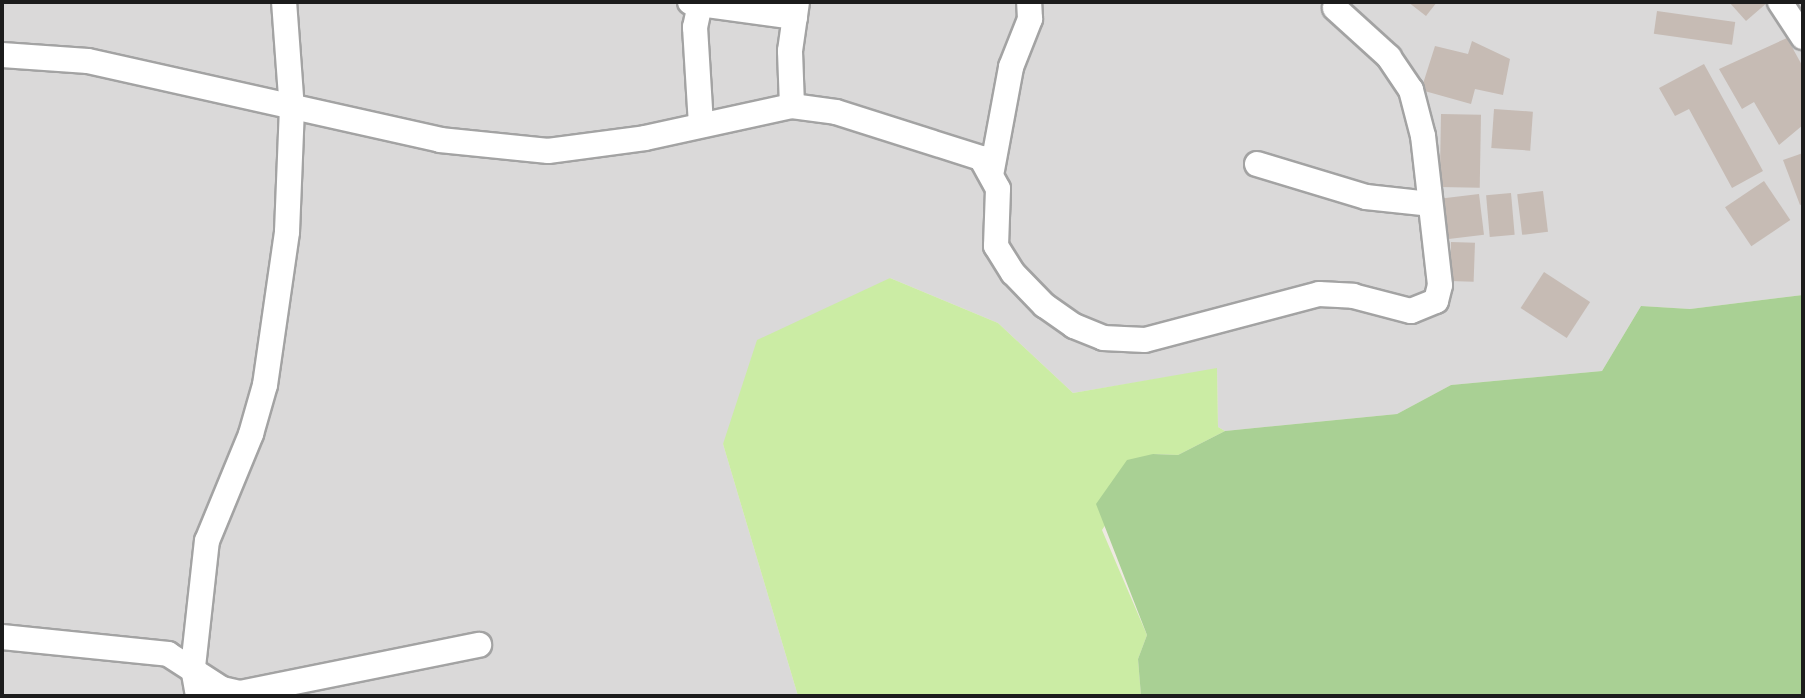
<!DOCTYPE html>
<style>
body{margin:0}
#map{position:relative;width:1805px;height:698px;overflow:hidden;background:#eee9e1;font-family:Manrope,sans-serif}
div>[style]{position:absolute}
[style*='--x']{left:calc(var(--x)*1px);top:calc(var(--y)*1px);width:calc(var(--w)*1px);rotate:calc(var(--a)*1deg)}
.residential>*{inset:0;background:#dad9d9}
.grass>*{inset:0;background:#cbeca4}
.forest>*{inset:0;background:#a9d094}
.building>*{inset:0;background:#c6bbb4;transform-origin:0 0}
.roads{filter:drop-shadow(2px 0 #a3a3a3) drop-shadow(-2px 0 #a3a3a3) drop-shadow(0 2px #a3a3a3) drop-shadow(0 -2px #a3a3a3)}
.minor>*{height:24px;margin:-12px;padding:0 12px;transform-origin:12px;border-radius:12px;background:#fff}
span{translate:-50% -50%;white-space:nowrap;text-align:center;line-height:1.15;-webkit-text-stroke:7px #fff;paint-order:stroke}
.frame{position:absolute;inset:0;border:4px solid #1c1c1c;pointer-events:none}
</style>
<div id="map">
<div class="residential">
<i style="clip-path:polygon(2px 2px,1803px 2px,1803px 295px,1690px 309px,1641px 306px,1602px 371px,1451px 385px,1397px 414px,1225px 431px,1218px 427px,1217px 369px,1073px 393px,998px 323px,890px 278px,723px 444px,798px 696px,2px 696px)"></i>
</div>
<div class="grass">
<i style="clip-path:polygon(890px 278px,998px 323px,1073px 393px,1217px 368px,1218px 427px,1225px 431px,1178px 455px,1153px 454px,1102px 530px,1147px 635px,1138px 659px,1141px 696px,798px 696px,723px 444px,757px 340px)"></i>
</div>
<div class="forest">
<i style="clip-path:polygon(1803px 295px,1803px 696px,1141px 696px,1138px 659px,1147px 635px,1096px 504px,1127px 460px,1153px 454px,1178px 455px,1225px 431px,1397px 414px,1451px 385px,1602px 371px,1641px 306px,1690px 309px)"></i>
</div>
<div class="building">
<i style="clip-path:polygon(1408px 2px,1437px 2px,1426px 16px)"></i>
<i style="clip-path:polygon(1729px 2px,1768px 2px,1746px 21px)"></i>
<i style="left:1657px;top:11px;width:79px;height:23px;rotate:8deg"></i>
<i style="clip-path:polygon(1787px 38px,1803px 67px,1803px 125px,1779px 145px,1754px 102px,1742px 109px,1719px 69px)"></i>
<i style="clip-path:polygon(1472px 41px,1510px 59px,1503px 95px,1475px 89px,1471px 104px,1421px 90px,1435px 46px,1468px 54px)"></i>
<i style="clip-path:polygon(1704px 64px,1763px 171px,1732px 188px,1689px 109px,1675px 116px,1659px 88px)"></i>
<i style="left:1494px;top:109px;width:39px;height:39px;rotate:4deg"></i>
<i style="left:1441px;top:114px;width:40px;height:73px;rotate:1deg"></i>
<i style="clip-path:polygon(1803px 153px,1803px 204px,1800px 205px,1783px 160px)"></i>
<i style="left:1764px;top:181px;width:47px;height:47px;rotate:56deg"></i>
<i style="left:1543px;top:191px;width:41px;height:26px;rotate:83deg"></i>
<i style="left:1511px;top:193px;width:42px;height:25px;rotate:85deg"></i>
<i style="left:1479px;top:194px;width:41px;height:46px;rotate:83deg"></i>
<i style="left:1451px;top:242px;width:24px;height:39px;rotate:2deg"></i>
<i style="left:1544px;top:272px;width:55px;height:43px;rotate:33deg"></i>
</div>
<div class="roads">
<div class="minor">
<i style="--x:690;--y:2;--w:10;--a:11"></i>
<i style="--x:700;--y:4;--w:24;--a:102"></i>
<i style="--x:695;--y:27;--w:97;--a:86.5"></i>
<i style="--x:1780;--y:2;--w:42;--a:56.7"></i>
<i style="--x:700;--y:4;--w:96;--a:7.8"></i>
<i style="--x:2;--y:55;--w:86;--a:4"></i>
<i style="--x:88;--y:61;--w:361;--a:12.6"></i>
<i style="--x:440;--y:140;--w:109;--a:5.8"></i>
<i style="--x:548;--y:151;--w:98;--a:-7.6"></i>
<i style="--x:645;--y:138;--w:150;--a:-12.3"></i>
<i style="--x:792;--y:106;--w:44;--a:7.8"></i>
<i style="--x:836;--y:112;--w:152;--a:17.6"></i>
<i style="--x:981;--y:158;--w:35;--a:61"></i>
<i style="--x:998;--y:189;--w:57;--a:92"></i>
<i style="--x:996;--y:246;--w:32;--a:58"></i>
<i style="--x:1013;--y:273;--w:45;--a:45.9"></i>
<i style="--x:1044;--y:305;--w:37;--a:35"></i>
<i style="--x:1074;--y:326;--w:31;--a:22"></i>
<i style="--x:1103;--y:338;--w:42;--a:2.7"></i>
<i style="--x:1145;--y:340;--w:180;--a:-14.8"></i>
<i style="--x:1319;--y:294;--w:34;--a:3"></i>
<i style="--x:1353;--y:296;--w:60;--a:14.5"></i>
<i style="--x:1411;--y:311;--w:27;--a:-22"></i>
<i style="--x:1436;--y:301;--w:16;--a:-76"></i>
<i style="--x:1440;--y:285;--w:150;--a:-96.5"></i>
<i style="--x:1423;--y:136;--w:48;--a:-104.6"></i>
<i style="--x:1411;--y:90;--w:40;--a:-124"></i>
<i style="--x:1389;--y:57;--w:73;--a:-137.8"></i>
<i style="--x:792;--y:106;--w:55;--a:-92.1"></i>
<i style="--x:790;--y:51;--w:49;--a:-81.9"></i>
<i style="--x:1257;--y:164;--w:114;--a:16.8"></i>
<i style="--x:1366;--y:197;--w:64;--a:6.2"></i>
<i style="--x:992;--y:170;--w:105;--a:-79.5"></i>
<i style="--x:1011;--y:67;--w:52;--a:-68.4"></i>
<i style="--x:1030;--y:19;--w:17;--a:-93"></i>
<i style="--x:2;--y:637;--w:167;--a:5.8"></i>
<i style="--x:168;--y:654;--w:64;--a:32.9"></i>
<i style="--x:222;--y:689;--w:18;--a:13"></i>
<i style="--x:240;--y:693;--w:244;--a:-11.4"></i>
<i style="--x:198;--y:696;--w:29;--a:-100"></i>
<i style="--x:193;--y:667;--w:127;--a:-83.7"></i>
<i style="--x:207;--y:541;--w:116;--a:-67.6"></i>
<i style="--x:251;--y:434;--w:51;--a:-74.1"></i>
<i style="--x:265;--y:385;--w:155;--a:-81.8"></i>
<i style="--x:287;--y:232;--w:122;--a:-87.7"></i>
<i style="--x:292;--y:110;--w:108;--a:-94.2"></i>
</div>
</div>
<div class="frame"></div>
</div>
